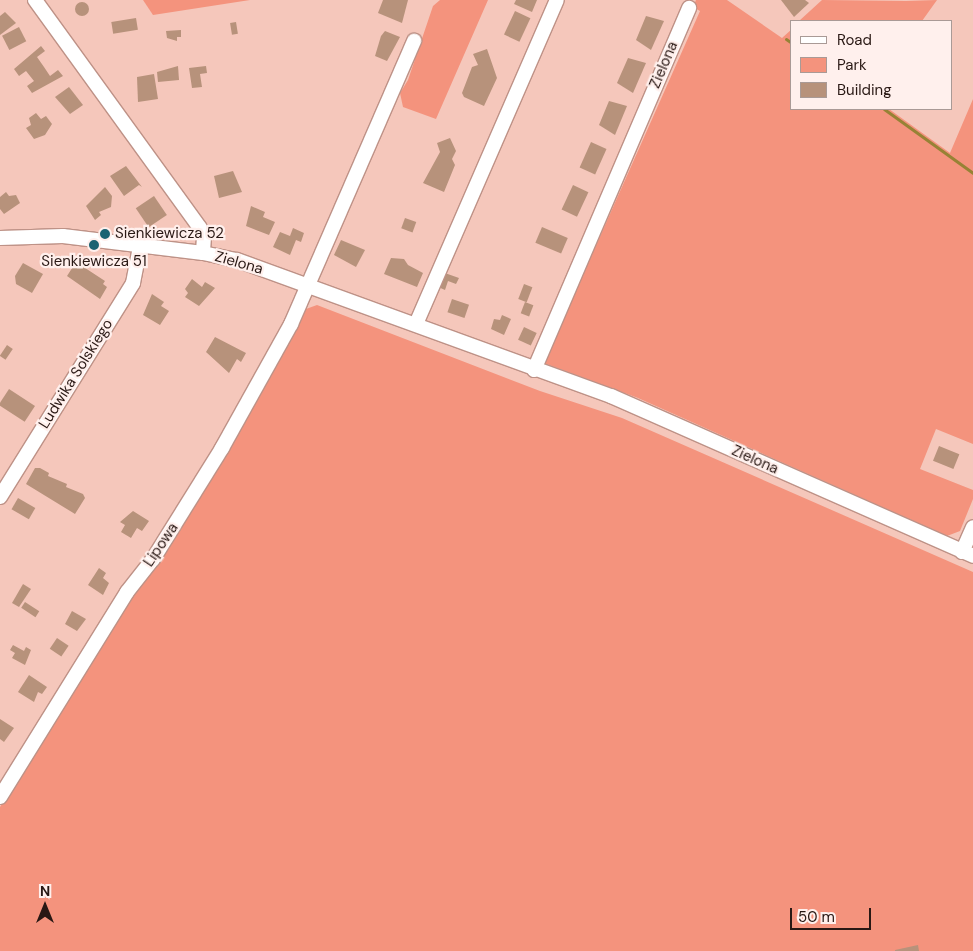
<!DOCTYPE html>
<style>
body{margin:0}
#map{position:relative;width:973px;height:951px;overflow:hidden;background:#f5c7bb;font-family:"DM Sans",sans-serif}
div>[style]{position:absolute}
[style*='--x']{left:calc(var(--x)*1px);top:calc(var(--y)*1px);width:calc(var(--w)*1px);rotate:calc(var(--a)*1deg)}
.green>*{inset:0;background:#f4937d}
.stream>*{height:3px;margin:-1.5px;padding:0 1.5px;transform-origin:1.5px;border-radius:1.5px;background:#978235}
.building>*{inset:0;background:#b7927b;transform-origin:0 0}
.round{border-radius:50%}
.roads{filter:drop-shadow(1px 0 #be9287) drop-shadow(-1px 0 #be9287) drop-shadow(0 1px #be9287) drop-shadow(0 -1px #be9287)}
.minor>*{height:14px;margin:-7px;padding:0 7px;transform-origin:7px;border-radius:7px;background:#fff}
.dots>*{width:14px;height:14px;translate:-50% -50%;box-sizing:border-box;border:2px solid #fff0ed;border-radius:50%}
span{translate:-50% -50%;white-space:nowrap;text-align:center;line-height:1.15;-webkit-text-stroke:4.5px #fff0ed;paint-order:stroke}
.street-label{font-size:15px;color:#291814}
.poi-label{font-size:15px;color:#291814}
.left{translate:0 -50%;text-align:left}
.legend{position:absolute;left:790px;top:20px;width:162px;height:90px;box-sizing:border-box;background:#fff0ed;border:1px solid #a99a96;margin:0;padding:6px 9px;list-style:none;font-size:15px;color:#291814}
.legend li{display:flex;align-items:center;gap:10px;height:25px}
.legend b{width:25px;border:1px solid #a99a96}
.north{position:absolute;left:20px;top:881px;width:50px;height:50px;-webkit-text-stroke:4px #fff0ed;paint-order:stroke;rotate:0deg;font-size:14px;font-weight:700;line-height:20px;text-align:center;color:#291814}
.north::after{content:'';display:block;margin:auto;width:18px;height:22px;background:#291814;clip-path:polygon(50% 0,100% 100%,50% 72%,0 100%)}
.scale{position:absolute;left:790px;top:908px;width:81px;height:22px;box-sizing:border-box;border:2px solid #291814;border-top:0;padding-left:6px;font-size:15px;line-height:18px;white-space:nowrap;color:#291814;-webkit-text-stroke:4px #fff0ed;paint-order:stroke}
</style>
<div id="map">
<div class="green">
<i style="clip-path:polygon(143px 0,250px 0,153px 15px)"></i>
<i style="clip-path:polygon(440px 0,488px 0,436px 119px,403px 107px,400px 93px,408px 80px,433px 6px)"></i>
<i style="clip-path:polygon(696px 0,727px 0,782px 38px,792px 29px,792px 109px,889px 109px,950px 153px,973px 99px,973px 444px,936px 429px,920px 469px,973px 490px,973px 499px,960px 531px,947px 536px,638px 398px,541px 362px,585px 257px,590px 259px,700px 11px,693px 7px)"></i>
<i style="clip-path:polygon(822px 0,906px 1px,937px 0,922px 21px,799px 21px)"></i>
<i style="clip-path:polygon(317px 305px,540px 391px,622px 418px,973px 572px,973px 951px,0 951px,0 807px,306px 309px)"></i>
</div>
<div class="stream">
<i style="--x:786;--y:39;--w:7;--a:34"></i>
<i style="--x:884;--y:109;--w:110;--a:35.7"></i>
</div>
<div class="building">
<i style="clip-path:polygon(383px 0,408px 0,402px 23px,378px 13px)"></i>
<i style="clip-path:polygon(516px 0,537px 0,532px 12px,514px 4px)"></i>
<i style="clip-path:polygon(781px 0,805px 0,809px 3px,794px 17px)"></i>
<i class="round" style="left:75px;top:2px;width:14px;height:14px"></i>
<i style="left:515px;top:11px;width:17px;height:26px;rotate:25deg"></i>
<i style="clip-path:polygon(5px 12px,16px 23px,0 35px,0 16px)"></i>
<i style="clip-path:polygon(646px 16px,664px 21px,651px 50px,636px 40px)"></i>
<i style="left:136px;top:18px;width:12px;height:25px;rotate:81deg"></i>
<i style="left:236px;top:22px;width:12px;height:6px;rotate:81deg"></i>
<i style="left:19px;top:27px;width:16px;height:19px;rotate:63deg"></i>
<i style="clip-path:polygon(181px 30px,181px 37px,177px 37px,177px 41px,167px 38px,166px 31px)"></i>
<i style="clip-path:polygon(385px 31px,400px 37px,387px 61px,375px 56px,381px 36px)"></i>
<i style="clip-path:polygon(41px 46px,45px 51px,37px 57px,44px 67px,50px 76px,58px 70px,63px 76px,32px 93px,27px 86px,34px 81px,26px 71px,19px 76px,14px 69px)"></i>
<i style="clip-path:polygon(487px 49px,497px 78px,484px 106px,464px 97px,462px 93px,472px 67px,478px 65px,473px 54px)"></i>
<i style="clip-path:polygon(628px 58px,646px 63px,633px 93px,617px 83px)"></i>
<i style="clip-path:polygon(178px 66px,179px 80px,158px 82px,157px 72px)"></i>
<i style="clip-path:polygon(206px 66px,207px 73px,200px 74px,202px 87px,192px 88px,189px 68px)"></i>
<i style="clip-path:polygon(154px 74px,158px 99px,138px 102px,137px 77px)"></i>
<i style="clip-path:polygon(69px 87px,83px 105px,70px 114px,55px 97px)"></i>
<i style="clip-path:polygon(609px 101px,627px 106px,615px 135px,599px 125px)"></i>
<i style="clip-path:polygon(36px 113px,41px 119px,46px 116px,52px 124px,45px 135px,34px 139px,26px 128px,31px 125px,29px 118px)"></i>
<i style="clip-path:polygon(450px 138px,456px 151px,452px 159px,455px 165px,444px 192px,423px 183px,440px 152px,437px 143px)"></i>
<i style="left:591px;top:142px;width:17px;height:28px;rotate:24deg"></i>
<i style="clip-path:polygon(126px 166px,142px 187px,139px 185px,124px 196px,110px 176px)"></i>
<i style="clip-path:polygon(233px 171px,242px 192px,219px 198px,214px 176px)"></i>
<i style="left:573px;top:185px;width:17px;height:27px;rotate:25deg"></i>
<i style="clip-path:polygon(105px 187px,112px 196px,111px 207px,99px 212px,101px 215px,95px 220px,86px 206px)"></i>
<i style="clip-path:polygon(6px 192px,9px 196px,16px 195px,20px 203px,4px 214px,0 209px,0 197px)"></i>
<i style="left:154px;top:196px;width:23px;height:22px;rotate:56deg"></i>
<i style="clip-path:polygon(251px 206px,265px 212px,263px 217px,275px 222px,269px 235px,246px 226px)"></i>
<i style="left:405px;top:218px;width:12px;height:11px;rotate:20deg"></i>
<i style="left:542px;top:227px;width:28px;height:17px;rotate:23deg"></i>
<i style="clip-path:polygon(293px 228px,304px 233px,301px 242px,296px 240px,290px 255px,273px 247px,280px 232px,290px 236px)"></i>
<i style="clip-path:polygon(341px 240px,365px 250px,356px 267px,334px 255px)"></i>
<i style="clip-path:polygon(391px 258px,404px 259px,408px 265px,423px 273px,417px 287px,384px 274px)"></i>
<i style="clip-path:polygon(76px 262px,105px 281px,103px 284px,107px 287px,100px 299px,67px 276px)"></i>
<i style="clip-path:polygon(23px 263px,43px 274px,32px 293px,16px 284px,15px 276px)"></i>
<i style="clip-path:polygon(442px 272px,459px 278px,456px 284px,448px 281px,445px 290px,436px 286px)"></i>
<i style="clip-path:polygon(192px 279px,202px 287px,205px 282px,215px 288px,199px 306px,185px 297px,188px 293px,185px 289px)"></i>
<i style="left:524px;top:284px;width:9px;height:16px;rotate:21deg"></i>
<i style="clip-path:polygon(152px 294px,164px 302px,161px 306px,169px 311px,160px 325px,143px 315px)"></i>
<i style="left:452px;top:299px;width:18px;height:14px;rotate:19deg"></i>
<i style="left:525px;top:302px;width:9px;height:12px;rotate:21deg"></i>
<i style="clip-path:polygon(502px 315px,511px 319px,504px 335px,491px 329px,494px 319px,500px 320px)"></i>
<i style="left:524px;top:327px;width:14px;height:14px;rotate:25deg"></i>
<i style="clip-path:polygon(215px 337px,246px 353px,241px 362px,237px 359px,229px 373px,206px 352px)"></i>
<i style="left:7px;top:345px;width:7px;height:13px;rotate:34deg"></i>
<i style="left:9px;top:389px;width:31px;height:19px;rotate:33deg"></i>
<i style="left:939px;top:446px;width:22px;height:16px;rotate:22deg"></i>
<i style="clip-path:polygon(35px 468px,40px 468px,49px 473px,48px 476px,67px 484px,66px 487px,83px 494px,85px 498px,75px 514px,26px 484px)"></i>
<i style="left:18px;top:498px;width:20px;height:13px;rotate:30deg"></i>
<i style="clip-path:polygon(133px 511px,149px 521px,142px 531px,137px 528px,131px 538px,121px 532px,125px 525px,120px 522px)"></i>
<i style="clip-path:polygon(99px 568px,106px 573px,103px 578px,109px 583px,103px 595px,88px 585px)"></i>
<i style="clip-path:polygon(23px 584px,31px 589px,19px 607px,12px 603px)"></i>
<i style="left:25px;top:602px;width:17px;height:7px;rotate:33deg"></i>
<i style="clip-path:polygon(72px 611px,86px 619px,77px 631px,65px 624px)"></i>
<i style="left:57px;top:638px;width:14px;height:13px;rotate:34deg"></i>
<i style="clip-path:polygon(13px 645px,24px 651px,26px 647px,31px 650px,25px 665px,12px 658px,15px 653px,10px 650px)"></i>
<i style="clip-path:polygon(29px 675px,47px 687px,42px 694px,38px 692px,34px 702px,18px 692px)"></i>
<i style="clip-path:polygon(0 719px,14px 728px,4px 742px,0 739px)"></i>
<i style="clip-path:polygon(918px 945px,919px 951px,895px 951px,895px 950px)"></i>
</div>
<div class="roads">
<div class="minor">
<i style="--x:35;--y:0;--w:281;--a:54.1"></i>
<i style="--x:200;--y:228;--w:10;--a:66"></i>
<i style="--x:204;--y:237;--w:16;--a:94"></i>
<i style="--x:0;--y:238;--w:63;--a:-1.8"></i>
<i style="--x:63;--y:236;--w:141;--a:6.9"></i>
<i style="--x:203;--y:253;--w:35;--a:12"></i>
<i style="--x:237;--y:260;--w:398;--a:20"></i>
<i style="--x:611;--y:396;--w:396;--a:23.8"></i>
<i style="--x:416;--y:324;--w:353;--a:-66.5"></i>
<i style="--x:534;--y:370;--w:394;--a:-66.8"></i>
<i style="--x:0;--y:497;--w:252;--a:-58.1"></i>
<i style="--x:133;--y:283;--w:38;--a:-79"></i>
<i style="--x:962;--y:552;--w:27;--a:-66"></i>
<i style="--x:0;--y:797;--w:241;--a:-58.2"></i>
<i style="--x:127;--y:592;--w:42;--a:-51.8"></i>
<i style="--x:153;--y:559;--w:131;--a:-58.1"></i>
<i style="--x:222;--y:448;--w:142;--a:-60.9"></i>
<i style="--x:291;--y:324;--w:309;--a:-66.5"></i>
</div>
</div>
<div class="dots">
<i style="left:105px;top:234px;background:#1b6372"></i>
<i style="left:94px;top:245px;background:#1b6372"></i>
</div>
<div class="street-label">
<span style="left:664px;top:65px;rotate:-67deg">Zielona</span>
<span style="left:239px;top:263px;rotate:16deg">Zielona</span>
<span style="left:76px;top:374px;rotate:-58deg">Ludwika Solskiego</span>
<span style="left:755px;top:460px;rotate:24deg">Zielona</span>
<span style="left:161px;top:545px;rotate:-56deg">Lipowa</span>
</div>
<div class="poi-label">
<span class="left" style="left:115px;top:234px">Sienkiewicza 52</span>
<span style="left:94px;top:262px">Sienkiewicza 51</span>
</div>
<ul class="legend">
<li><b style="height:6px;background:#fff"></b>Road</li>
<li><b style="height:14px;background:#f4937d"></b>Park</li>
<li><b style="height:14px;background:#b7927b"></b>Building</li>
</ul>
<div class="north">N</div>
<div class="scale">50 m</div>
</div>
